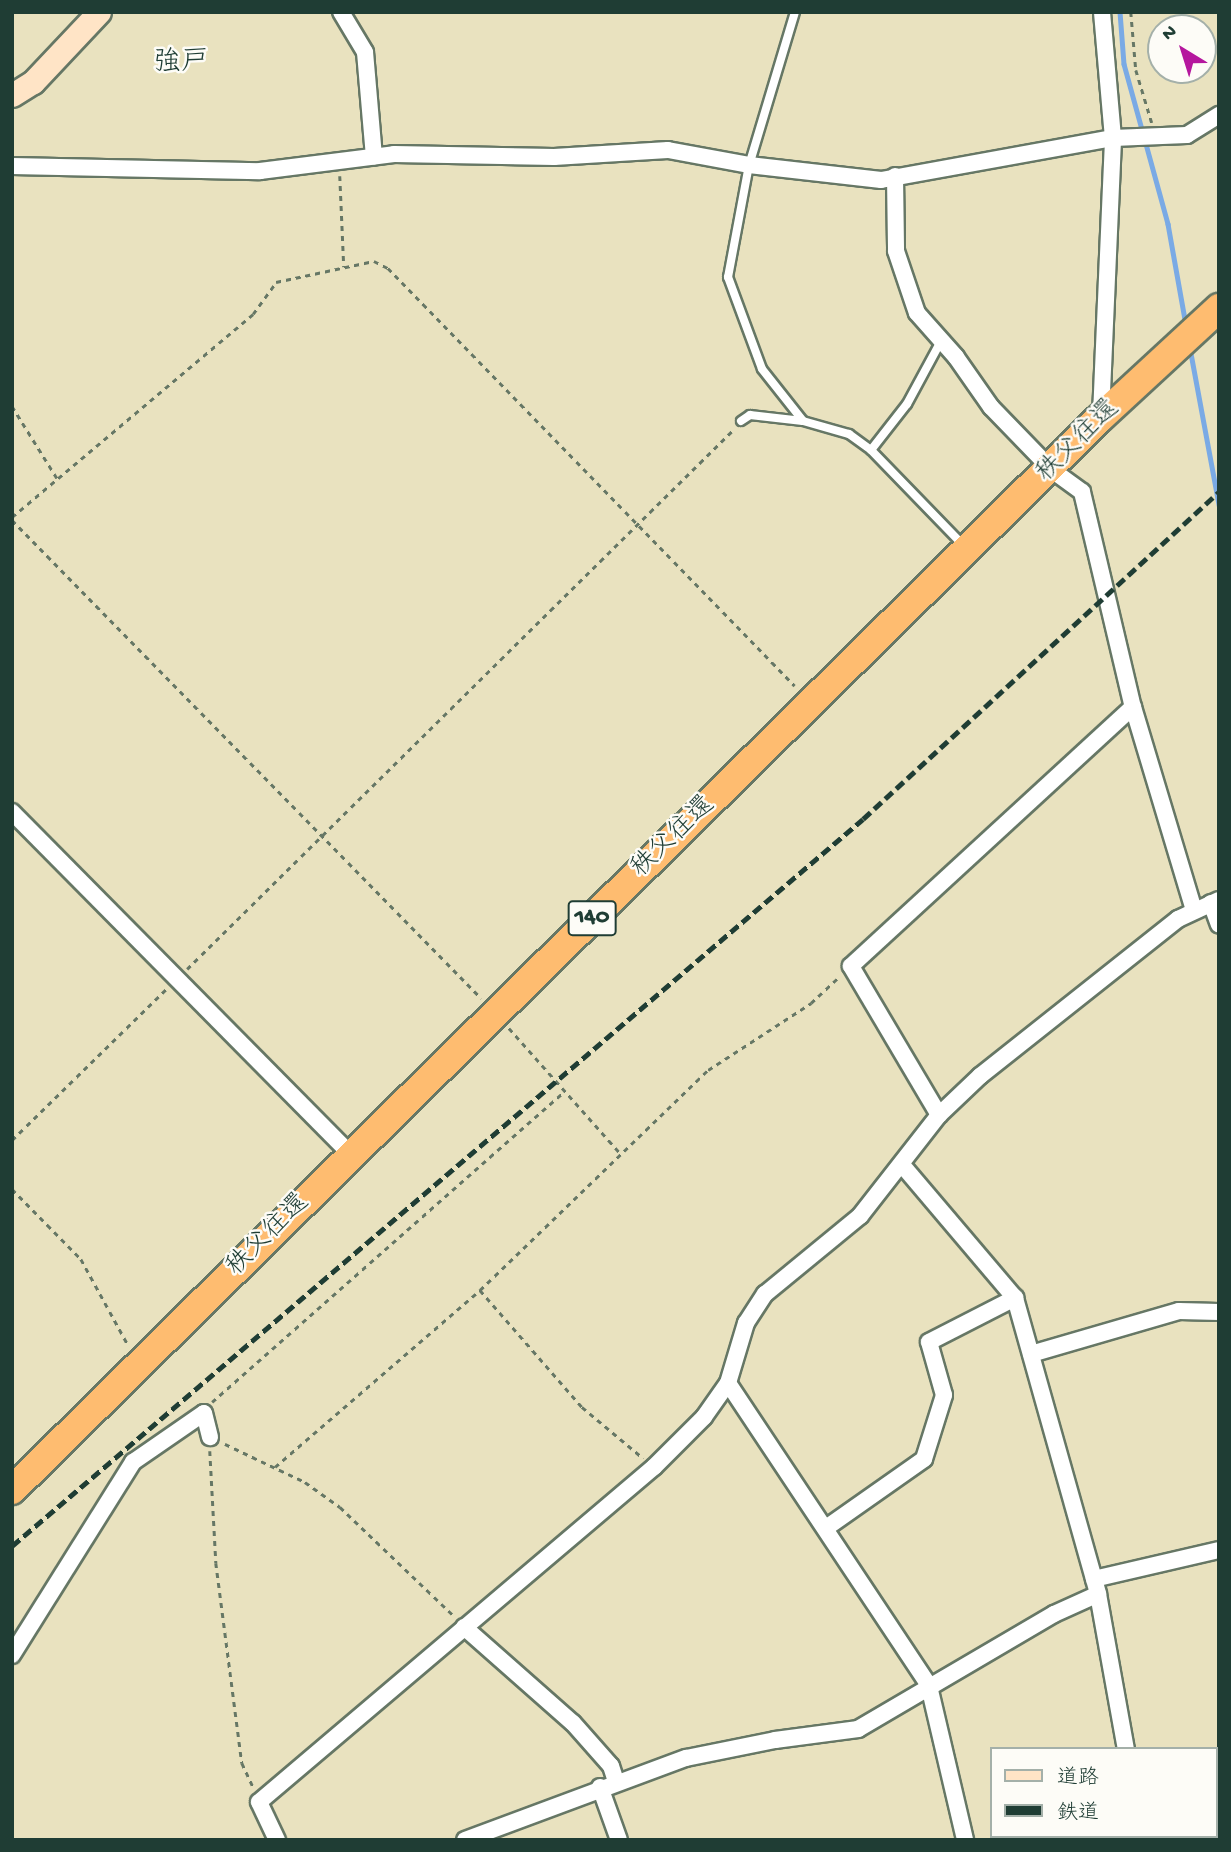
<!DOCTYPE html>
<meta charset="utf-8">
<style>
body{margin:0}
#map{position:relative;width:1231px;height:1852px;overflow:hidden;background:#e9e2bf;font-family:"Gochi Hand","Klee One",sans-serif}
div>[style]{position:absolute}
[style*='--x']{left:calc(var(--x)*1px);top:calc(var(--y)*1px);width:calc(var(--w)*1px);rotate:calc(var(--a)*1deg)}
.stream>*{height:4.5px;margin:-2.25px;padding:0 2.25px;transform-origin:2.25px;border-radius:2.25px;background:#7aaae5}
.river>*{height:28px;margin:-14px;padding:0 14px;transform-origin:14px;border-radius:14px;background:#7aaae5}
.path>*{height:2.5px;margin-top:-1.25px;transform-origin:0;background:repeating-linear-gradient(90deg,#667765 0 5px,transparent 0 10px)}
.roads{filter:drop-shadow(2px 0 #667765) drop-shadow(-2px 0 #667765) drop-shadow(0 2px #667765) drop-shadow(0 -2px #667765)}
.lane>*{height:8px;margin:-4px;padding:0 4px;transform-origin:4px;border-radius:4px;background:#fff}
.street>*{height:16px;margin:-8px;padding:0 8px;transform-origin:8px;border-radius:8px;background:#fff}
.secondary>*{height:23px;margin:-11.5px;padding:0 11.5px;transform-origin:11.5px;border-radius:11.5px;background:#ffe4c6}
.highway>*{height:28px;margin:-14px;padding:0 14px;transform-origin:14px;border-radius:14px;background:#febc70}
.rail>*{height:4.5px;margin-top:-2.25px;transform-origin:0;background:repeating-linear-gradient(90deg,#1f3d34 0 10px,transparent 0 15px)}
span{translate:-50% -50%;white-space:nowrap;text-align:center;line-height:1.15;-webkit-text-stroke:5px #fdfcf7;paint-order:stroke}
.shield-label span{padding:2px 5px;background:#fdfcf7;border:2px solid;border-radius:5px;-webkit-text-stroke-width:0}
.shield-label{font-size:24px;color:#1f3d34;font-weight:700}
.street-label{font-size:26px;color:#1f3d34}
.neighbourhood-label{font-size:28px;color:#1f3d34}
.frame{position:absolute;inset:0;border:14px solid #1f3d34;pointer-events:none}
.legend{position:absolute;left:990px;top:1747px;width:228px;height:91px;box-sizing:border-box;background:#fdfcf7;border:2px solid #a4b0a9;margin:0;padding:9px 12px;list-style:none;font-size:21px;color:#1f3d34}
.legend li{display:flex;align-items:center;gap:14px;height:35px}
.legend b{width:35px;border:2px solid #a4b0a9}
.north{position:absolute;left:1147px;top:14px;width:70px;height:70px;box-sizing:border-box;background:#fdfcf7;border:2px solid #a4b0a9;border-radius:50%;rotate:322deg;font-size:19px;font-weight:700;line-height:28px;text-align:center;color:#1f3d34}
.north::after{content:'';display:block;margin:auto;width:24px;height:32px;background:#b5179e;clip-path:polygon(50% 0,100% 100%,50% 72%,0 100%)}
</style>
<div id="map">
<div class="stream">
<i style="--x:1120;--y:12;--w:52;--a:85.6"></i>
<i style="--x:1124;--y:64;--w:166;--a:74.6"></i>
<i style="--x:1168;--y:224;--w:103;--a:79.9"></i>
<i style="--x:1190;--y:348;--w:160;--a:79.5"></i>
</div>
<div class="river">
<i style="--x:1215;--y:1787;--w:6;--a:-51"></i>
<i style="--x:1181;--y:1840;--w:4;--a:-63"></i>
</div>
<div class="path">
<i style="--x:1131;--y:12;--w:58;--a:85.1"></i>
<i style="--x:1136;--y:70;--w:55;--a:73.2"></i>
<i style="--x:340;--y:176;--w:91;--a:87.5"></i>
<i style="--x:12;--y:406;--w:85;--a:58"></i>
<i style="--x:12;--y:517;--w:315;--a:-40.1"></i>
<i style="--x:253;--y:314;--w:39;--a:-54"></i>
<i style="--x:276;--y:282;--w:100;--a:-12.1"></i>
<i style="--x:374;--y:261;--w:16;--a:27"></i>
<i style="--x:388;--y:268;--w:583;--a:45.76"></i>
<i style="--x:12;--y:520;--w:670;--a:45.54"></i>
<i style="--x:187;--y:969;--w:767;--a:-44.63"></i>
<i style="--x:509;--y:1028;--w:169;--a:48.4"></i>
<i style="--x:12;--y:1140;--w:217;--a:-44.4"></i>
<i style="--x:12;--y:1189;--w:98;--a:45.4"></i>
<i style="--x:81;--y:1259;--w:98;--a:61.3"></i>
<i style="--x:480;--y:1290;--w:155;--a:48.9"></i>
<i style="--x:582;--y:1407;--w:80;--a:39.9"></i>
<i style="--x:212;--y:1402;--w:469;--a:-41.4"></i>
<i style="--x:225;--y:1444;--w:89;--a:25.4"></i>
<i style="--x:305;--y:1482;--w:43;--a:35.5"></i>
<i style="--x:340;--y:1507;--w:159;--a:43.7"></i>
<i style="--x:210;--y:1451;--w:112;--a:86.9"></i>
<i style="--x:216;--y:1563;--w:202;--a:82.6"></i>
<i style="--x:242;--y:1763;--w:26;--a:65"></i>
<i style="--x:275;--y:1467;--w:271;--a:-40.8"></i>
<i style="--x:480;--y:1290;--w:317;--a:-44"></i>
<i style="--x:708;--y:1070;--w:123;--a:-33"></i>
<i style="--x:811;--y:1003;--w:38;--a:-43"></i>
<i style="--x:1215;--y:1756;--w:7;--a:-56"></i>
<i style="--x:1164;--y:1840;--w:4;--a:-63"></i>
</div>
<div class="roads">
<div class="lane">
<i style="--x:795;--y:12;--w:160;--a:106.7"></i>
<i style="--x:749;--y:165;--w:114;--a:100.6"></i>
<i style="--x:728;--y:277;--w:98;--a:69.7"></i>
<i style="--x:762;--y:369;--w:66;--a:51.7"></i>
<i style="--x:741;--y:421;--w:11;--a:-34"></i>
<i style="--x:750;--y:415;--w:53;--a:6.5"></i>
<i style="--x:803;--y:421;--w:48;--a:15.8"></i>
<i style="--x:849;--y:434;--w:27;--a:36"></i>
<i style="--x:871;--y:450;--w:134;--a:45.9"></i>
<i style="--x:871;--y:450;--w:58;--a:-52"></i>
<i style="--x:907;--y:404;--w:72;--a:-61.6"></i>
</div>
<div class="street">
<i style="--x:341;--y:12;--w:47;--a:59"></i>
<i style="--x:365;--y:52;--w:105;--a:85.1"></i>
<i style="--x:12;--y:166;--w:248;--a:1.2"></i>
<i style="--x:260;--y:171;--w:135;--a:-7.2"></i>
<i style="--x:394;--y:154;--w:160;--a:1.1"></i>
<i style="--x:554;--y:157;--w:114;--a:-3.5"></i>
<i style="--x:668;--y:150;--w:82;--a:10.5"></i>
<i style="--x:749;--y:165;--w:133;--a:6.5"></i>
<i style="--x:881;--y:180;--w:236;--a:-10.3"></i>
<i style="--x:1113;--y:138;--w:74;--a:-2.3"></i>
<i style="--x:1187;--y:135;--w:38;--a:-32"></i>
<i style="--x:895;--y:176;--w:75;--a:89.2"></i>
<i style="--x:896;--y:251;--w:65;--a:71.3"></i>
<i style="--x:917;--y:313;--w:59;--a:48.4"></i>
<i style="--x:956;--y:357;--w:61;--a:55"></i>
<i style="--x:991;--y:407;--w:88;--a:45.9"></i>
<i style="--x:1052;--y:470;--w:37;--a:36"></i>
<i style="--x:1082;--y:492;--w:221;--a:76.7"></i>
<i style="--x:1133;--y:707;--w:212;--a:73.3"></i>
<i style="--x:1101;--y:415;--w:277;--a:-87.5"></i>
<i style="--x:1113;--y:138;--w:126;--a:-95"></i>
<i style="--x:12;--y:812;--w:481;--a:45.3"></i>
<i style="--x:1211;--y:903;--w:23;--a:70"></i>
<i style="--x:939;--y:1115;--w:173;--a:-120.6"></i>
<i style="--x:851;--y:966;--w:383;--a:-42.6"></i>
<i style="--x:903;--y:1166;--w:173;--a:49.7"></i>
<i style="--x:1015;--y:1298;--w:307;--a:74.3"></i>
<i style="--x:1098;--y:1594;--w:158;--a:79.8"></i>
<i style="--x:1031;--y:1354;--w:154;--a:-16.2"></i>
<i style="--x:1179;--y:1311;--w:40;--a:1.4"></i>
<i style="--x:728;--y:1383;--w:364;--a:56.4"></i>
<i style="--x:929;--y:1686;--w:158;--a:76.8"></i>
<i style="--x:826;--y:1528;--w:120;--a:-35.1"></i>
<i style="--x:924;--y:1459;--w:67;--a:-72.6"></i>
<i style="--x:944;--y:1395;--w:55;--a:-105.8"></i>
<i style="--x:929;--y:1342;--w:97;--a:-27.1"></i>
<i style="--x:1094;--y:1579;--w:128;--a:-13.1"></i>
<i style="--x:464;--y:1627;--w:145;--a:41.4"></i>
<i style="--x:573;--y:1723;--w:57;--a:48.5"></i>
<i style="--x:611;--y:1766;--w:16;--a:72"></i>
<i style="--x:12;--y:1655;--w:228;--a:-57.9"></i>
<i style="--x:133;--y:1462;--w:86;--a:-34.6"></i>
<i style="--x:204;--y:1413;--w:25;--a:76"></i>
<i style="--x:600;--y:1787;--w:56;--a:70.3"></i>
<i style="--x:277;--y:1840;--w:42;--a:-115.3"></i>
<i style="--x:259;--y:1802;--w:518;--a:-40.3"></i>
<i style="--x:654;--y:1467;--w:71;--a:-45"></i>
<i style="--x:704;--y:1417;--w:42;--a:-54.8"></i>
<i style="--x:728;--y:1383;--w:63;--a:-73.3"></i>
<i style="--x:746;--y:1323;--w:35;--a:-57"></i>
<i style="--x:765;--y:1294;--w:123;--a:-39.4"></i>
<i style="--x:860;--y:1216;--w:128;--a:-52"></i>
<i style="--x:939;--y:1115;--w:57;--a:-43.6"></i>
<i style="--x:980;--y:1076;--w:253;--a:-38.4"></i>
<i style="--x:1178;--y:919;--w:45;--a:-24.9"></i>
<i style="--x:465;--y:1840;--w:236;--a:-20.4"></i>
<i style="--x:686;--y:1758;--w:91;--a:-11.4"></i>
<i style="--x:775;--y:1740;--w:84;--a:-7.5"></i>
<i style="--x:858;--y:1729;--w:227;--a:-30.4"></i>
<i style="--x:1054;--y:1614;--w:48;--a:-24.4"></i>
<i style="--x:1124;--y:1840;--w:5;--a:-53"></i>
</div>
<div class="secondary">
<i style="--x:12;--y:95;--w:25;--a:-32"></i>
<i style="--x:33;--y:82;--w:96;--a:-46.7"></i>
</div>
<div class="highway">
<i style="--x:12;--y:1490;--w:1529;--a:-44.58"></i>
<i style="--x:1101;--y:417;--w:161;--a:-42.7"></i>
</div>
</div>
<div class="rail">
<i style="--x:12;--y:1546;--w:1119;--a:-40.51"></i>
<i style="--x:863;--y:819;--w:483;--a:-42.6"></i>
</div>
<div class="shield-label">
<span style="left:592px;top:918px">140</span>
</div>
<div class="street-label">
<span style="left:1079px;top:442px;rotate:-45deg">秩父往還</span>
<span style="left:674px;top:838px;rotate:-44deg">秩父往還</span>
<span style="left:269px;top:1236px;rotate:-45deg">秩父往還</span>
</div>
<div class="neighbourhood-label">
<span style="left:181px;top:64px">強戸</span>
</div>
<div class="frame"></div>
<ul class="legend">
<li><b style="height:9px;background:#ffe4c6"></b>道路</li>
<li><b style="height:9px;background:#1f3d34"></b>鉄道</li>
</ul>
<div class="north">N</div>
</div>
